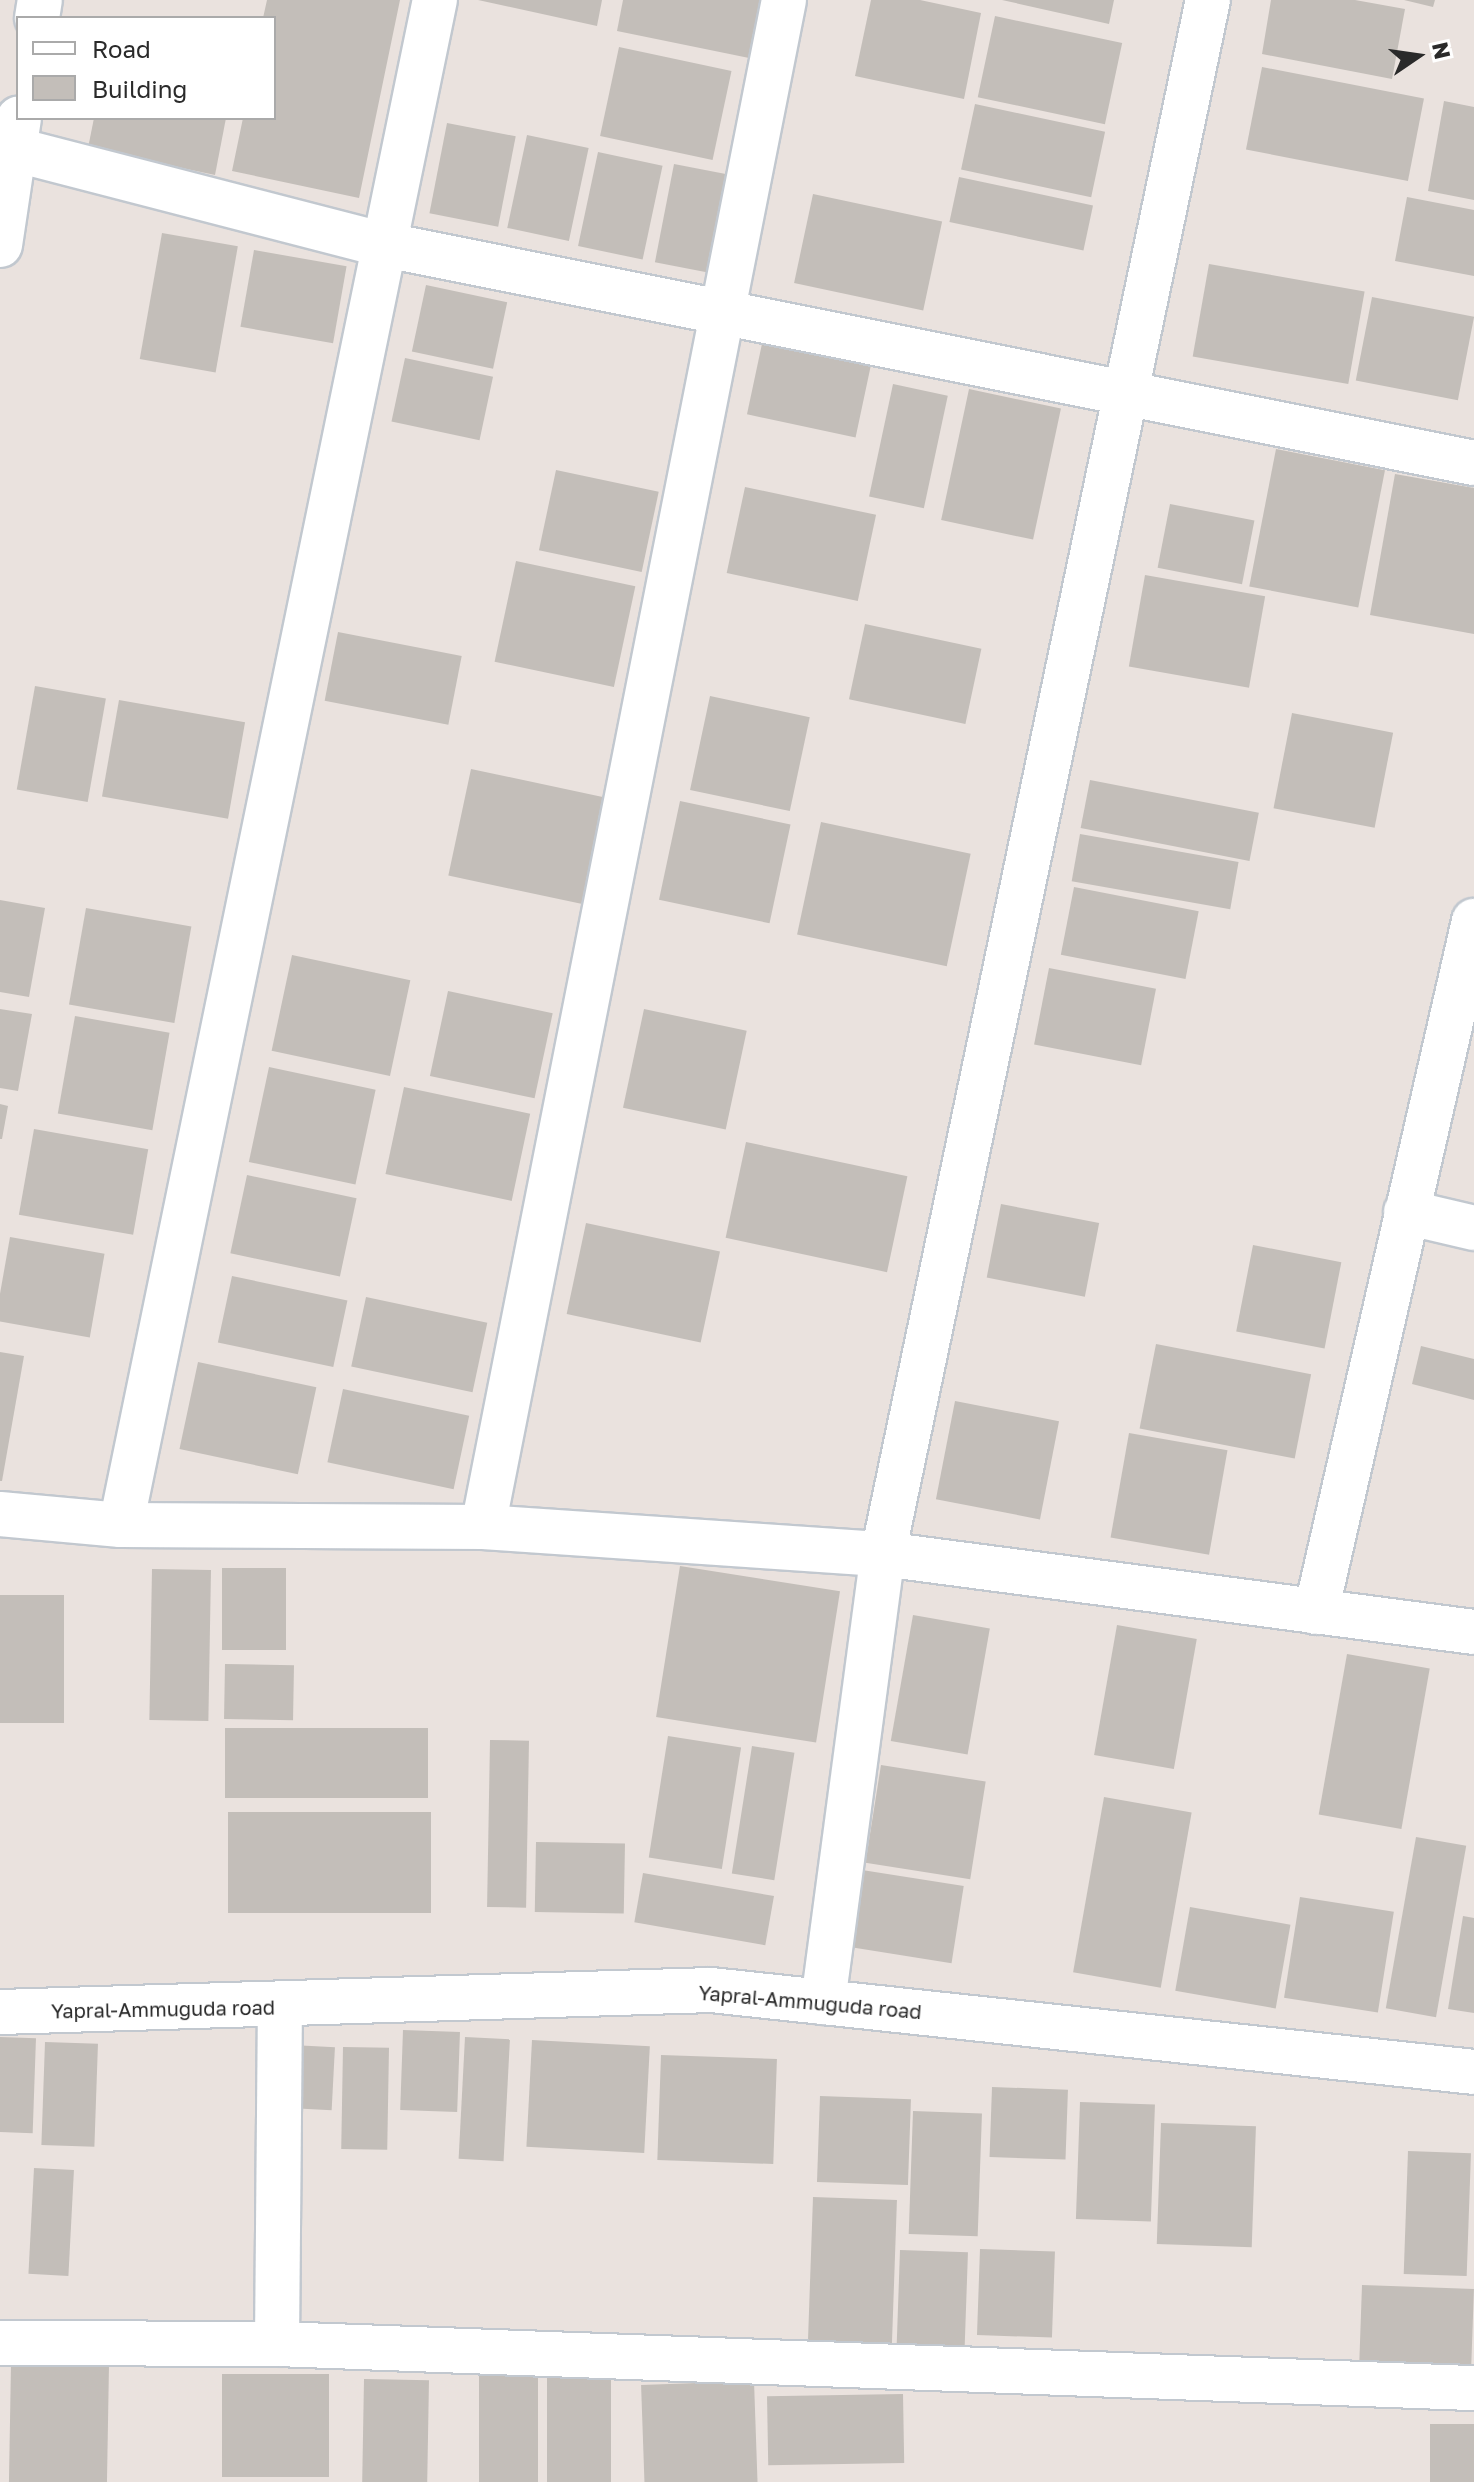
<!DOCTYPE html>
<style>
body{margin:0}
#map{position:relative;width:1474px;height:2482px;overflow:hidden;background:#eae2de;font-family:"Golos Text",sans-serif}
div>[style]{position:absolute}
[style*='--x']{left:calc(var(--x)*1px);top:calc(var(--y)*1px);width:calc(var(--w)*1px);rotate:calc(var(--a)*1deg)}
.building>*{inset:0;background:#c3beb9;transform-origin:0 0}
.roads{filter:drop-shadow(2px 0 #c2c8cf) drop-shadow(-2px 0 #c2c8cf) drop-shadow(0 2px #c2c8cf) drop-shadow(0 -2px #c2c8cf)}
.minor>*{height:44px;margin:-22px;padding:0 22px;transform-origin:22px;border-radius:22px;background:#fff}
.tertiary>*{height:44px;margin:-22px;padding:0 22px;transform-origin:22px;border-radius:22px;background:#fff}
.secondary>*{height:44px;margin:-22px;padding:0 22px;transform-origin:22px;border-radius:22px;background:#fff}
span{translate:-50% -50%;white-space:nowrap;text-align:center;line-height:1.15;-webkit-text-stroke:6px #fff;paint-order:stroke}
.street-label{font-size:20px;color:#2a2a2a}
.legend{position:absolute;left:16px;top:16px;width:260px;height:104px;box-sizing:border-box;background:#fff;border:2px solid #aaa;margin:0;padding:10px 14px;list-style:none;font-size:24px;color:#2a2a2a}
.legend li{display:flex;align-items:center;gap:16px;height:40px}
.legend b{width:40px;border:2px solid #aaa}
.north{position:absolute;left:1378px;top:16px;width:80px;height:80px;-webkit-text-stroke:6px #fff;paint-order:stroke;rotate:77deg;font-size:22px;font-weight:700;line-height:32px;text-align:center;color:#2a2a2a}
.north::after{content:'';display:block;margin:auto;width:28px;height:36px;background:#2a2a2a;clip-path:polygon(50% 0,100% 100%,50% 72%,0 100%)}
</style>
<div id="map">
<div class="building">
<i style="clip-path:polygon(267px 0,400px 0,359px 198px,232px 171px,243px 118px,274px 118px,274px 18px,263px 18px)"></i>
<i style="clip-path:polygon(478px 0,602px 0,597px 26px)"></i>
<i style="clip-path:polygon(623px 0,766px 0,754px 59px,617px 31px)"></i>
<i style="clip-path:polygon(871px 0,920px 0,981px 13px,964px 99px,855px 76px)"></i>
<i style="clip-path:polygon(1002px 0,1114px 0,1109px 24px)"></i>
<i style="clip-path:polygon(1271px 0,1355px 0,1405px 9px,1392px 79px,1262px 54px)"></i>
<i style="clip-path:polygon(1404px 0,1435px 0,1433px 7px)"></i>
<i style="left:995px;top:16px;width:130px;height:83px;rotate:12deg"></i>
<i style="left:619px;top:47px;width:115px;height:91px;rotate:12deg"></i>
<i style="left:1262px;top:67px;width:165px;height:84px;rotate:11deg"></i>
<i style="clip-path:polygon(1444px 101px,1474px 107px,1474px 200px,1428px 191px)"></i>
<i style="left:975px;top:104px;width:133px;height:67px;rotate:12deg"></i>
<i style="clip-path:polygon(94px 118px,226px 118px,215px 175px,88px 148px)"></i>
<i style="left:447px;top:123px;width:70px;height:92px;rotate:11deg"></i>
<i style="left:527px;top:135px;width:63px;height:95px;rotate:12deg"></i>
<i style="left:598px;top:152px;width:66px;height:96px;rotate:12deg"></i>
<i style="left:674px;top:164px;width:58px;height:100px;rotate:11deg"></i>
<i style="left:959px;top:177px;width:137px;height:46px;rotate:12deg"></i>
<i style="left:813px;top:194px;width:132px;height:91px;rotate:12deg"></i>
<i style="clip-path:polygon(1407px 197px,1474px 210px,1474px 276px,1395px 261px)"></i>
<i style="left:162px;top:233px;width:77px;height:128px;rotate:10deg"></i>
<i style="left:254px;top:250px;width:94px;height:78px;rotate:10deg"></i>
<i style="left:1209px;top:264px;width:158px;height:94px;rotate:10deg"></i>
<i style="left:426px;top:285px;width:83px;height:68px;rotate:12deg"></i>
<i style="left:1372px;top:297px;width:104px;height:85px;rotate:11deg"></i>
<i style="left:763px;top:339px;width:111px;height:77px;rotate:12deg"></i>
<i style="left:405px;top:358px;width:90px;height:65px;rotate:12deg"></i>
<i style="left:893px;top:384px;width:56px;height:115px;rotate:12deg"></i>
<i style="left:969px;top:389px;width:94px;height:134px;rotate:12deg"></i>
<i style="left:1276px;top:449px;width:111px;height:140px;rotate:11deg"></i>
<i style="left:556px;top:470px;width:105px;height:82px;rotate:12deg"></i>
<i style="clip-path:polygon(1395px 474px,1474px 488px,1474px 634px,1370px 615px)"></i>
<i style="left:745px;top:487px;width:134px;height:88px;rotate:12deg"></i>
<i style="left:1170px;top:504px;width:86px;height:65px;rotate:11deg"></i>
<i style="left:516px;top:561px;width:122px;height:103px;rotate:12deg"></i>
<i style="left:1145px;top:575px;width:122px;height:93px;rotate:10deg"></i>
<i style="left:865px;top:624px;width:119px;height:77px;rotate:12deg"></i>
<i style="left:338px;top:632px;width:126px;height:70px;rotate:11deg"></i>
<i style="left:35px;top:686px;width:72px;height:105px;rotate:10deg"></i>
<i style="left:710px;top:696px;width:102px;height:96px;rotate:12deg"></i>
<i style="left:119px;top:700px;width:128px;height:98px;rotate:10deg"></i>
<i style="left:1292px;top:713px;width:103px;height:97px;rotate:11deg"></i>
<i style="left:471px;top:769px;width:137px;height:109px;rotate:12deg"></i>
<i style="left:1090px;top:780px;width:172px;height:49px;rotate:11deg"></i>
<i style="left:680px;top:801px;width:113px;height:101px;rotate:12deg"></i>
<i style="left:821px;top:822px;width:153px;height:115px;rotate:12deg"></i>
<i style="left:1080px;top:834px;width:161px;height:48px;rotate:10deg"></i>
<i style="left:1074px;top:887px;width:127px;height:69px;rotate:11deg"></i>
<i style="clip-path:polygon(0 900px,45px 908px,29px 997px,0 992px)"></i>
<i style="left:86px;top:908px;width:107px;height:98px;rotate:10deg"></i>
<i style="left:292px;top:955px;width:121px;height:98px;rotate:12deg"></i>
<i style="left:1049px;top:968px;width:109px;height:78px;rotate:11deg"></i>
<i style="left:448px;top:991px;width:107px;height:87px;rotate:12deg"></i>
<i style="clip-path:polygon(0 1009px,32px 1014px,18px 1091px,0 1088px)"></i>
<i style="left:644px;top:1009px;width:105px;height:101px;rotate:12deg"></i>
<i style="left:75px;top:1016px;width:96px;height:99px;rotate:10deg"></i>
<i style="left:269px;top:1067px;width:109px;height:97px;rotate:12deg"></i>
<i style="left:404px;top:1087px;width:129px;height:89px;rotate:12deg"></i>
<i style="clip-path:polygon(0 1104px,8px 1106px,2px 1139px,0 1139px)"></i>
<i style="left:34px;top:1129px;width:116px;height:87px;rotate:10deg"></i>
<i style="left:746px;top:1142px;width:165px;height:98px;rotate:12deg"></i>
<i style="left:247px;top:1175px;width:112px;height:80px;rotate:12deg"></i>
<i style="left:1001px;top:1204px;width:100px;height:75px;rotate:11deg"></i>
<i style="left:586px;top:1223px;width:137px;height:93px;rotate:12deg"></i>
<i style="left:10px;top:1237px;width:96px;height:85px;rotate:10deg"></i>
<i style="left:1253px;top:1245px;width:90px;height:88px;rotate:11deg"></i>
<i style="left:232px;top:1276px;width:118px;height:68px;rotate:12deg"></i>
<i style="left:366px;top:1297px;width:124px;height:71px;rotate:12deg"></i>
<i style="left:1156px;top:1344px;width:158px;height:86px;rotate:11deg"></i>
<i style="clip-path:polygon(1421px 1346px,1474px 1359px,1474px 1400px,1412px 1384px)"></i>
<i style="clip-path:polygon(0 1352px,24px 1356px,2px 1481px,0 1481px)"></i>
<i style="left:198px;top:1362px;width:121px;height:89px;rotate:12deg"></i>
<i style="left:343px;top:1389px;width:129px;height:75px;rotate:12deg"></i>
<i style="left:955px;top:1401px;width:106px;height:100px;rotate:11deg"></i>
<i style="left:1129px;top:1433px;width:100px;height:106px;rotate:10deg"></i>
<i style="left:680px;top:1566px;width:162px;height:153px;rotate:9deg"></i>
<i style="left:222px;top:1568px;width:64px;height:82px"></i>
<i style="left:152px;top:1569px;width:59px;height:151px;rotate:1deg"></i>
<i style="left:64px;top:1595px;width:128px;height:64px;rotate:90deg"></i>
<i style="left:913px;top:1615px;width:78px;height:128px;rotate:10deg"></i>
<i style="left:1117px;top:1625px;width:81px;height:132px;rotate:10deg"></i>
<i style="left:1347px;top:1654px;width:84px;height:163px;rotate:10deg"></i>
<i style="left:225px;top:1664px;width:69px;height:55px;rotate:1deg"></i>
<i style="left:225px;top:1728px;width:203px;height:70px"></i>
<i style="left:668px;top:1736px;width:74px;height:123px;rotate:9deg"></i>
<i style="left:490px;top:1740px;width:39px;height:167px;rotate:1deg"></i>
<i style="left:752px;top:1746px;width:43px;height:129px;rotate:9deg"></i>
<i style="left:881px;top:1765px;width:106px;height:99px;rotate:9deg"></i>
<i style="left:1104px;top:1797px;width:89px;height:178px;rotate:10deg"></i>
<i style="left:228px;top:1812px;width:203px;height:101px"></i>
<i style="left:1416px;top:1837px;width:51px;height:174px;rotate:10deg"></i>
<i style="left:536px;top:1842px;width:89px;height:70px;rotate:1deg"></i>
<i style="left:862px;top:1870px;width:103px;height:78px;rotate:9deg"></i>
<i style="left:643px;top:1873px;width:133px;height:50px;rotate:10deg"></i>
<i style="left:1300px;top:1897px;width:95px;height:102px;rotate:9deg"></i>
<i style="left:1190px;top:1907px;width:102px;height:85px;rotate:10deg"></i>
<i style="clip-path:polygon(1463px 1916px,1474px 1918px,1474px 2013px,1448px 2009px)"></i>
<i style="left:403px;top:2030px;width:57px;height:80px;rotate:2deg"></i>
<i style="left:0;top:2037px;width:36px;height:95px;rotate:2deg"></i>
<i style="left:465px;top:2037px;width:45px;height:122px;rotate:3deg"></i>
<i style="left:532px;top:2040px;width:118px;height:107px;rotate:3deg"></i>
<i style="left:45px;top:2042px;width:53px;height:103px;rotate:2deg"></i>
<i style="left:292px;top:2045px;width:43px;height:63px;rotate:3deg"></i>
<i style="left:343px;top:2047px;width:46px;height:102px;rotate:1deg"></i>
<i style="left:661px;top:2055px;width:116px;height:105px;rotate:2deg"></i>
<i style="left:992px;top:2087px;width:76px;height:70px;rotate:2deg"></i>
<i style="left:820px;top:2096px;width:91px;height:86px;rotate:2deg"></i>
<i style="left:1080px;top:2102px;width:75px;height:117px;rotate:2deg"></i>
<i style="left:913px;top:2111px;width:69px;height:123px;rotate:2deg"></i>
<i style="left:1161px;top:2123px;width:95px;height:121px;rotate:2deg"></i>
<i style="left:1408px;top:2151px;width:63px;height:123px;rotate:2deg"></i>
<i style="left:34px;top:2168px;width:40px;height:106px;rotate:3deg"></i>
<i style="left:813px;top:2197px;width:84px;height:144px;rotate:2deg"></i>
<i style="left:980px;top:2249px;width:75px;height:86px;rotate:2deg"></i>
<i style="left:900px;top:2250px;width:68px;height:94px;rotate:2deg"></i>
<i style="left:1362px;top:2285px;width:112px;height:80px;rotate:2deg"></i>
<i style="left:11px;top:2364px;width:98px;height:118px;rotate:1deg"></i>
<i style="left:479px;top:2370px;width:59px;height:112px"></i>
<i style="left:547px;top:2371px;width:64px;height:111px"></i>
<i style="left:222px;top:2374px;width:107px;height:103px"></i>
<i style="left:364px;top:2379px;width:65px;height:103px;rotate:1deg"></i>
<i style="left:754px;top:2381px;width:101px;height:113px;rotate:88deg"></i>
<i style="left:903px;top:2394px;width:69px;height:136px;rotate:89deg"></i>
<i style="left:1474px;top:2424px;width:58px;height:44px;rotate:90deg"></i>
</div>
<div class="roads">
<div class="minor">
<i style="--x:13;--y:149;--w:380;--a:14.5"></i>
<i style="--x:381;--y:244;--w:1115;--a:11.33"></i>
<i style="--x:1406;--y:1212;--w:70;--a:13.2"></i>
<i style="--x:0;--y:1514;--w:121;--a:5.2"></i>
<i style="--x:121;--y:1525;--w:362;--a:0.3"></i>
<i style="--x:483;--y:1527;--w:401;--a:3.9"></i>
<i style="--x:883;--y:1554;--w:596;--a:7.52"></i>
<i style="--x:121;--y:1525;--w:1557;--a:-78.37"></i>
<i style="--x:483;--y:1527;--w:1556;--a:-78.85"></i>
<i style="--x:1316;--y:1612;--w:709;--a:-77.12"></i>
<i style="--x:823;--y:2002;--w:452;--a:-82.4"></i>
<i style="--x:883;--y:1554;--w:1588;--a:-78.19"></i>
<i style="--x:0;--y:2343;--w:277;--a:0.2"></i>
<i style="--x:277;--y:2344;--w:1198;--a:2.11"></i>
<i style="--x:277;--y:2344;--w:338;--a:-89.5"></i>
</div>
<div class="tertiary">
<i style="--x:37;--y:18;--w:18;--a:-81"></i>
<i style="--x:0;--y:245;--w:128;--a:-81.5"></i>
</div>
<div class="secondary">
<i style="--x:0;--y:2012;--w:711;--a:-1.77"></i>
<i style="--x:711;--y:1990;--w:767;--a:6.13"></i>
</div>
</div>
<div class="street-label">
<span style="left:810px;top:2002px;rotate:5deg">Yapral-Ammuguda road</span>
<span style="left:163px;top:2009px;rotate:-1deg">Yapral-Ammuguda road</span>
</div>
<ul class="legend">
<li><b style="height:10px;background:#fff"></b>Road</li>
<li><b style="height:22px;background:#c3beb9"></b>Building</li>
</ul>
<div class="north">N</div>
</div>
